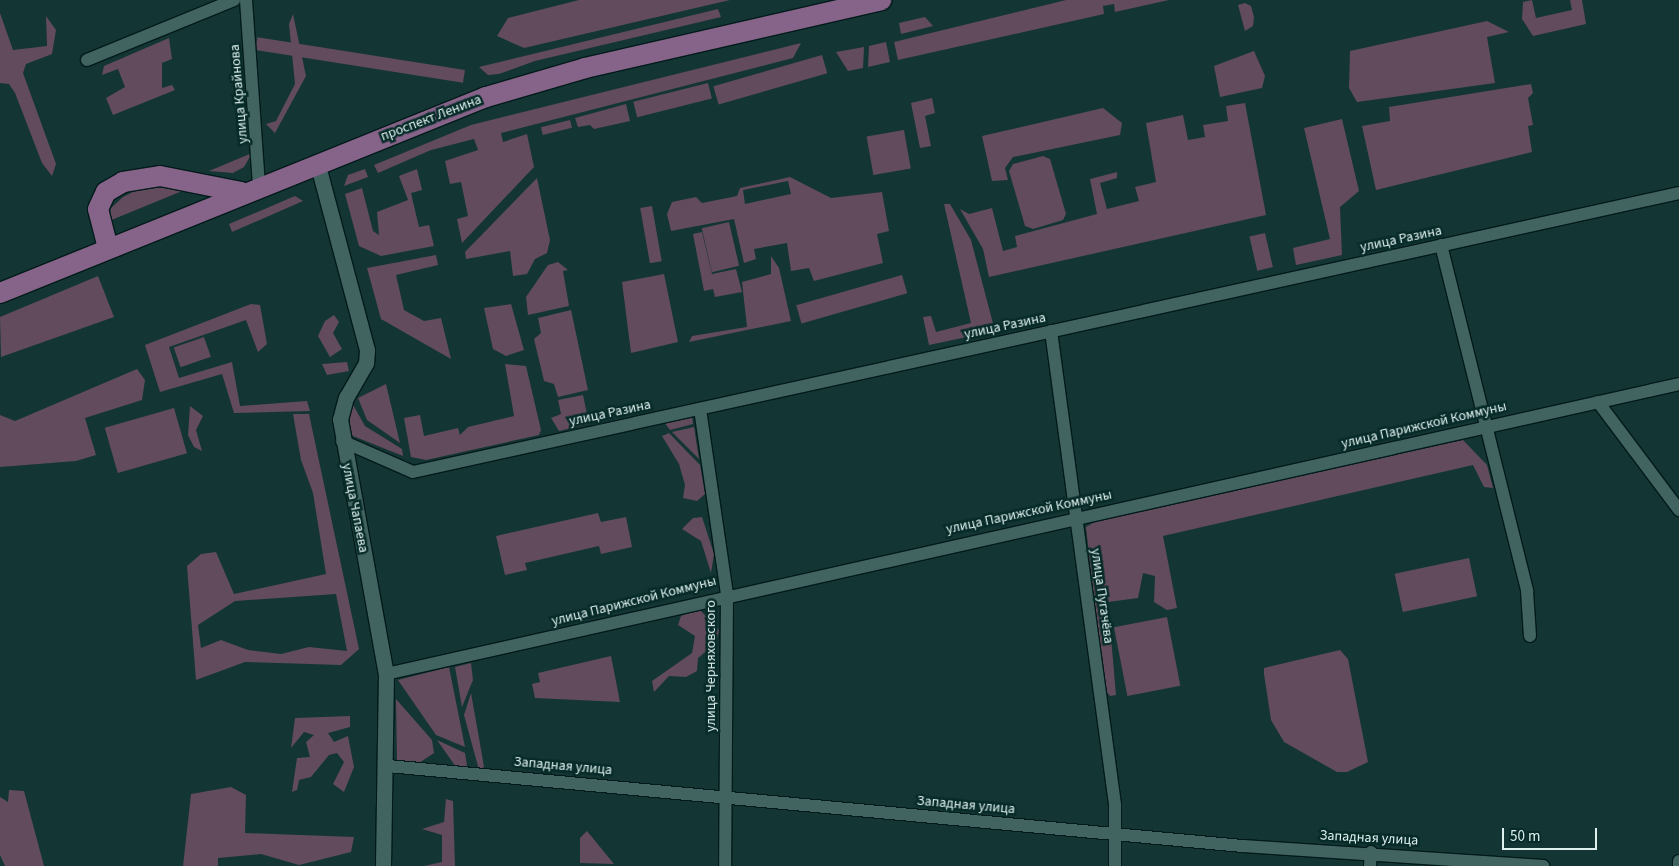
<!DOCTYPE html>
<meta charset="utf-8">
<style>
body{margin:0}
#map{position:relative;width:1679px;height:866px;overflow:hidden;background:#133533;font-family:"Source Sans 3",sans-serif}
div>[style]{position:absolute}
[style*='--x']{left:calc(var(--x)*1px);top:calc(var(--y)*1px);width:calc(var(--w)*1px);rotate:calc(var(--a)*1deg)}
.green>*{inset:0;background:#624b5c;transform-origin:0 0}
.roads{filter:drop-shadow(1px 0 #021b1a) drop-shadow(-1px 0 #021b1a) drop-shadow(0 1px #021b1a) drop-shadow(0 -1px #021b1a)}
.minor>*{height:12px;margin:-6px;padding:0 6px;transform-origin:6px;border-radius:6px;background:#426461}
.tertiary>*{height:15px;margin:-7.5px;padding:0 7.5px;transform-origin:7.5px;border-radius:7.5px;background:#426461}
.primary>*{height:20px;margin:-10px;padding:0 10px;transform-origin:10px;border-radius:10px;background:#866389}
span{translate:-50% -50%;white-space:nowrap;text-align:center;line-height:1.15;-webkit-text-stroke:5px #072b29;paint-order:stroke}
.street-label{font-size:14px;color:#def1ef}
.scale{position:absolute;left:1502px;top:828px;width:95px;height:22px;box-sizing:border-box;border:2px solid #def1ef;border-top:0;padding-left:6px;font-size:15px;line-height:18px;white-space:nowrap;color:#def1ef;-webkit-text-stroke:4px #072b29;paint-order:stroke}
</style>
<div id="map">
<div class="green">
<i style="clip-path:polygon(579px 0,730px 0,524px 48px,497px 36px,508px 18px)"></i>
<i style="clip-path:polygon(1066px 0,1169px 0,1115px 12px,1114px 4px,1103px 6px,1104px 14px,898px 60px,894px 42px)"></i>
<i style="clip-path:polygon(1532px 0,1536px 18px,1572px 10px,1570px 0,1582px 0,1586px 24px,1533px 36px,1522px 19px,1523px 2px)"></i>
<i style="clip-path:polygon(1245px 3px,1251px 6px,1254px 17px,1253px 26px,1245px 31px,1238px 5px)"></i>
<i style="clip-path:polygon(718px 9px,721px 17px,535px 61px,499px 74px,488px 75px,479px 67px)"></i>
<i style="clip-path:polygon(0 13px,13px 50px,47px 46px,46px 16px,56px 30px,52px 54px,26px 64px,23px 73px,56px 164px,52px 176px,42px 163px,15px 93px,9px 84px,0 83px)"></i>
<i style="clip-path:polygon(293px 14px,306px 76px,275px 133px,266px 124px,276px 121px,295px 84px,289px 24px)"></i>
<i style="clip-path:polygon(925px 17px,933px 26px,901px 34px,899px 23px)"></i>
<i style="clip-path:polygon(1487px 21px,1509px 32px,1487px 37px,1495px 83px,1357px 102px,1349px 88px,1350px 51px)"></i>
<i style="clip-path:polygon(169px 38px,172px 59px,162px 63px,162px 88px,172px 85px,175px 90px,113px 115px,106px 98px,125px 87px,118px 69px,102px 75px,104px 66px)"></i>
<i style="clip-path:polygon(886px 42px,890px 62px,868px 67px,869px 46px)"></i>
<i style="clip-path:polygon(801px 43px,793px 58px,501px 133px,503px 142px,527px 134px,534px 167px,462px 243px,457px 219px,468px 216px,461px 182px,450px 184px,445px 161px,478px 150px,474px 139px,431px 150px,378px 173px,374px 165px,471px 125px)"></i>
<i style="clip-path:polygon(864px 47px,863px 68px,848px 71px,836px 52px)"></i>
<i style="clip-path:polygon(1254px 51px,1265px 76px,1262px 88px,1220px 97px,1214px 66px)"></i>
<i style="left:822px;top:55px;width:19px;height:113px;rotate:74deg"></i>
<i style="left:465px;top:70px;width:13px;height:210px;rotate:99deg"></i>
<i style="left:708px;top:83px;width:16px;height:77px;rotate:76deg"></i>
<i style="clip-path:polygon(1531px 84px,1533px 93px,1528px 98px,1533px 125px,1528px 126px,1532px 152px,1376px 190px,1362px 126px,1390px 121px,1389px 107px)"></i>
<i style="clip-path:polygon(932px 98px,935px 113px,925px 116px,931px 146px,920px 148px,911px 103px)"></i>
<i style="clip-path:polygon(1245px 103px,1266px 215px,989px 277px,983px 249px,960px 209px,969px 214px,992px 208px,1003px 251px,1017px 247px,1015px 236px,1097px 214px,1090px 179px,1117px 172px,1117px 178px,1100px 183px,1107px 209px,1139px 201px,1135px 187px,1156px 182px,1146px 123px,1183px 115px,1188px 140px,1205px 137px,1203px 125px,1228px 121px,1226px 106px)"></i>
<i style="clip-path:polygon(626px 104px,630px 121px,594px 129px,590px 125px,578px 127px,575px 118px)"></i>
<i style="clip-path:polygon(1103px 108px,1122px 123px,1120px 135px,1013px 157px,1005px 168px,1008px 180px,992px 181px,982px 136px)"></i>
<i style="clip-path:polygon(1342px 119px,1359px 191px,1340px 207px,1342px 255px,1296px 265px,1293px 248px,1330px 239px,1304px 128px)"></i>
<i style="left:570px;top:120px;width:8px;height:30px;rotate:76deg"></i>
<i style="left:904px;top:130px;width:39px;height:38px;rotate:80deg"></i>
<i style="clip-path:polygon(252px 153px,244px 167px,233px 173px,209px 171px)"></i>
<i style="clip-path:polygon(1043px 156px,1050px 159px,1066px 214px,1063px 220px,1033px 229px,1025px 226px,1009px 171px,1013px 164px)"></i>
<i style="clip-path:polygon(365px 169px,368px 177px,344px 186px,348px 175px)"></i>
<i style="clip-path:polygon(417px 169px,422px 190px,411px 193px,419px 227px,429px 225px,434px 246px,381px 256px,359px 246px,345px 194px,362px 188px,373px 231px,379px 235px,377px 212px,408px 200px,399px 176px)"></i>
<i style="clip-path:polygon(evenodd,790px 177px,831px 198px,882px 192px,889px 231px,877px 234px,883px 263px,814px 281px,809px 268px,791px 271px,787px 243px,754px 249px,756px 259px,744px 263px,734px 219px,671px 231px,667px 214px,672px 202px,696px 197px,702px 203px,737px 196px,740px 188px,790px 177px,788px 181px,791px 194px,745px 204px,743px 190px,788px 181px)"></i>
<i style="clip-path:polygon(537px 178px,550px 240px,547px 253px,535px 259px,527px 274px,513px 276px,510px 251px,466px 259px,465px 252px)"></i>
<i style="clip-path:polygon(159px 187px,187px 189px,109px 221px,111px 208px,123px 197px,141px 188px)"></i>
<i style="clip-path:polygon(295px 196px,303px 201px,232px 232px,229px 224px)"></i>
<i style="clip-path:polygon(944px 204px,950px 204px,971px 240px,995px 331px,929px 345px,923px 317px,931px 316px,936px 332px,971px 323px)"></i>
<i style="left:652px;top:206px;width:56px;height:12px;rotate:80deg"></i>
<i style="left:729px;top:222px;width:45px;height:28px;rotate:77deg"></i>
<i style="clip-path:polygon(702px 232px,712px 274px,736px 269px,742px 292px,715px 297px,713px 289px,704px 291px,693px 234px)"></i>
<i style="left:1265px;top:233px;width:35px;height:16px;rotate:77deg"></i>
<i style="clip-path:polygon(436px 255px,438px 265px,396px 275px,404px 310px,424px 321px,441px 318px,451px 359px,381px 319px,367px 268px)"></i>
<i style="clip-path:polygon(771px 256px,779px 268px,791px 321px,689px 342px,692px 336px,747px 327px,742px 282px,771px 274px)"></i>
<i style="clip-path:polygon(558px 262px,568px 270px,563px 271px,569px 306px,528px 315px,526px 297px,548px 265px)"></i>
<i style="clip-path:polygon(664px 274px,678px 342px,631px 353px,622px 282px)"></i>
<i style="left:902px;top:275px;width:19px;height:110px;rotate:74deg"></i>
<i style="clip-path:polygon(98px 276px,114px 317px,1px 357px,0 317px)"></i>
<i style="clip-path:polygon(251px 304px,260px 305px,267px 344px,258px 352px,246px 320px,169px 347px,179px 378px,232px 362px,240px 406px,307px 401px,310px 411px,234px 413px,222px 374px,160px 392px,145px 345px)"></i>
<i style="clip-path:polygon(511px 304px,524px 350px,506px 356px,493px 349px,484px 308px)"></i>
<i style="clip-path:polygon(571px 310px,588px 390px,558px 397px,554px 384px,544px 381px,534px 339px,541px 333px,538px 318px)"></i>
<i style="clip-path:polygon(334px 315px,339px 322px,333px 333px,342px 349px,330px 357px,318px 336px,325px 321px)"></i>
<i style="left:204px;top:337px;width:21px;height:32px;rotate:71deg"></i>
<i style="clip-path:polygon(347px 362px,349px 371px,327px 375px,322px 364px)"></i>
<i style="clip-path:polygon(505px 364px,526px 366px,541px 430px,539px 435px,426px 460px,411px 457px,404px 418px,420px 415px,424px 436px,458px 428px,460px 435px,468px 427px,514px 416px)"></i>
<i style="clip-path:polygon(137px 369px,145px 380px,142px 400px,85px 418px,96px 455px,76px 461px,0 467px,0 415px,15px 421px)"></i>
<i style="clip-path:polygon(386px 384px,400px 443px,367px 420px,358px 398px)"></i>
<i style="clip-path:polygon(583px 395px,589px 424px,559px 431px,551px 418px,561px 414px,558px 400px)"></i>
<i style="clip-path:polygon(352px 403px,365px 426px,402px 449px,403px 456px,353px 436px,346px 425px,346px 411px)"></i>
<i style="clip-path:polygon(190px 406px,203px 416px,196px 430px,202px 451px,194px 447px,188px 435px)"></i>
<i style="left:174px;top:408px;width:47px;height:72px;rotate:74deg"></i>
<i style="clip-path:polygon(evenodd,293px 414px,309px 414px,359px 649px,341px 665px,245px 662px,196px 680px,187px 566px,201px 554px,216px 552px,234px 594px,326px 574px,313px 493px,301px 460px,293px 414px,336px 594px,347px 651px,309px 647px,281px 654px,248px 650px,221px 640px,201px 648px,198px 625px,235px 601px,336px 594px)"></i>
<i style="clip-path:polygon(692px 417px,693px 424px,670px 430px,664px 422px)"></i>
<i style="clip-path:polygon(694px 427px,699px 459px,672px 432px)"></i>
<i style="clip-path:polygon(669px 433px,700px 465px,705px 494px,697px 501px,683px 498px,685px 485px,679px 464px,662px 436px)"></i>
<i style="clip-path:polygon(1463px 440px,1487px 465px,1493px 488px,1484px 487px,1473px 465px,1163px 536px,1177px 608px,1167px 610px,1154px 602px,1155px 576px,1143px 573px,1138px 598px,1108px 602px,1116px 695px,1110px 696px,1104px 688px,1086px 527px,1098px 520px)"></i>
<i style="clip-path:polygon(598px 513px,601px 522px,626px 517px,632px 547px,601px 554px,599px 546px,525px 563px,527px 570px,505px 575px,496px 536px)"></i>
<i style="clip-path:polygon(702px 517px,714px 554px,711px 573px,701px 541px,682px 529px,693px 518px)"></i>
<i style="left:1469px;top:558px;width:39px;height:76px;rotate:78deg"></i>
<i style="clip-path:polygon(699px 609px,719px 630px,716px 643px,698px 658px,697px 671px,686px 677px,669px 676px,654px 692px,652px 681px,692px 653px,695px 636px,678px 625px,681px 616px)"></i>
<i style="left:1167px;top:617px;width:70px;height:54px;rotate:79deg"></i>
<i style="clip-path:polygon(1340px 650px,1348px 659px,1368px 762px,1347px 772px,1337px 772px,1284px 742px,1271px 720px,1264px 674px,1264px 668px)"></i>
<i style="clip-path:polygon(611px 656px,620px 702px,535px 698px,532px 684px,540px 682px,538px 673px)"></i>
<i style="clip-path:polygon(471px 663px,473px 680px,462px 707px,455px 667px)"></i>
<i style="clip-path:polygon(449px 667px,465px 747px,436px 735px,398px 680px)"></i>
<i style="clip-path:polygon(471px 693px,482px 755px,484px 767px,479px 770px,464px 715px)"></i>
<i style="clip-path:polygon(396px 699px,432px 740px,434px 753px,419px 763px,397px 762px)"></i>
<i style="clip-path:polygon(350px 716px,350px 727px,328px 733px,334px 742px,348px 736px,354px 767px,344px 792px,333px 784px,344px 762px,337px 753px,329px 755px,311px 777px,299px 780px,297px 790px,292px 792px,297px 758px,310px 757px,306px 742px,314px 735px,304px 732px,291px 748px,295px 718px)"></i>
<i style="clip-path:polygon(437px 740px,465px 753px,467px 766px,456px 767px)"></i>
<i style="clip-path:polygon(231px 787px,246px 795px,245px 833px,354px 837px,351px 852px,299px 865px,261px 854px,218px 858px,218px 866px,183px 866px,191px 794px)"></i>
<i style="clip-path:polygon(9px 790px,24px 791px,44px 866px,5px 866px,0 855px,0 797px,8px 802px)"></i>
<i style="clip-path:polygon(446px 799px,453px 801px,455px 866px,424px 866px,442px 862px,442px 835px,422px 829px,444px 822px)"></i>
<i style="clip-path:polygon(587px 831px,614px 864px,580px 863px,580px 838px)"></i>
</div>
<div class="roads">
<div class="minor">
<i style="--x:246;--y:0;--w:185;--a:86"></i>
<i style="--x:87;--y:60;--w:159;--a:-22.2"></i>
<i style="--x:1441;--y:245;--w:357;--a:76"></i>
<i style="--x:1527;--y:591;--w:45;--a:86.2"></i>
<i style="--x:1051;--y:331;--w:478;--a:82.3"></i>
<i style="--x:1115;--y:805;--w:61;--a:90"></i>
<i style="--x:1598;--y:402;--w:135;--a:53.1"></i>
<i style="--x:700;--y:409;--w:187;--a:81.7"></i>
<i style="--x:727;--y:594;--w:272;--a:90.4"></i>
<i style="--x:342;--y:441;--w:77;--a:23.6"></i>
<i style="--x:413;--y:472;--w:1296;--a:-12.43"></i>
<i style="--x:386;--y:674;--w:1325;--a:-12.64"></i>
<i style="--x:388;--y:766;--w:859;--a:5.35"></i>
<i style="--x:1243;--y:846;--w:301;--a:3.8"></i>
<i style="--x:1370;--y:866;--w:14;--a:-86"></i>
<i style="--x:1679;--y:866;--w:5;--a:-90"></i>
</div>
<div class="tertiary">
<i style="--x:317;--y:162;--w:195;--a:75.1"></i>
<i style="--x:367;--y:350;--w:13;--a:94"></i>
<i style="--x:366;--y:363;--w:39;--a:120"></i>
<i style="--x:346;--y:397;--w:23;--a:105"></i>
<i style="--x:340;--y:419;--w:259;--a:79.8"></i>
<i style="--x:386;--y:674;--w:192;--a:90.9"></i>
</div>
<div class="primary">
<i style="--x:108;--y:248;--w:40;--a:-104.4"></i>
<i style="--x:98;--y:209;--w:19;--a:-65"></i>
<i style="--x:106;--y:192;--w:20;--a:-30"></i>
<i style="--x:123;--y:182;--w:37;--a:-9"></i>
<i style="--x:160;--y:176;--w:83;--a:11.2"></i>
<i style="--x:0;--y:293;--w:524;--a:-21.96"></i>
<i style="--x:486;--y:97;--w:103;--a:-16.3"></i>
<i style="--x:585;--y:68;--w:304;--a:-12.9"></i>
</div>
</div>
<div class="street-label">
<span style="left:239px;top:94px;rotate:-95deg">улица Крайнова</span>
<span style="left:431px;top:118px;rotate:-21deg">проспект Ленина</span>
<span style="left:1401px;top:239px;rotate:-12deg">улица Разина</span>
<span style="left:1005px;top:326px;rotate:-12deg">улица Разина</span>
<span style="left:610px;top:413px;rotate:-12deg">улица Разина</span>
<span style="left:1424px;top:425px;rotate:-13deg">улица Парижской Коммуны</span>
<span style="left:355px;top:508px;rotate:79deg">улица Чапаева</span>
<span style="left:1029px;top:512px;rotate:-12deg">улица Парижской Коммуны</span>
<span style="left:1102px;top:596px;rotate:82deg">улица Пугачёва</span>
<span style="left:634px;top:601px;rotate:-14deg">улица Парижской Коммуны</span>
<span style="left:711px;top:666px;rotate:-90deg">улица Черняховского</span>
<span style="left:563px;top:766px;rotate:5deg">Западная улица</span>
<span style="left:966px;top:805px;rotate:5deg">Западная улица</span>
<span style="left:1369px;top:838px;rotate:3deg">Западная улица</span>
</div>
<div class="scale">50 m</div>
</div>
